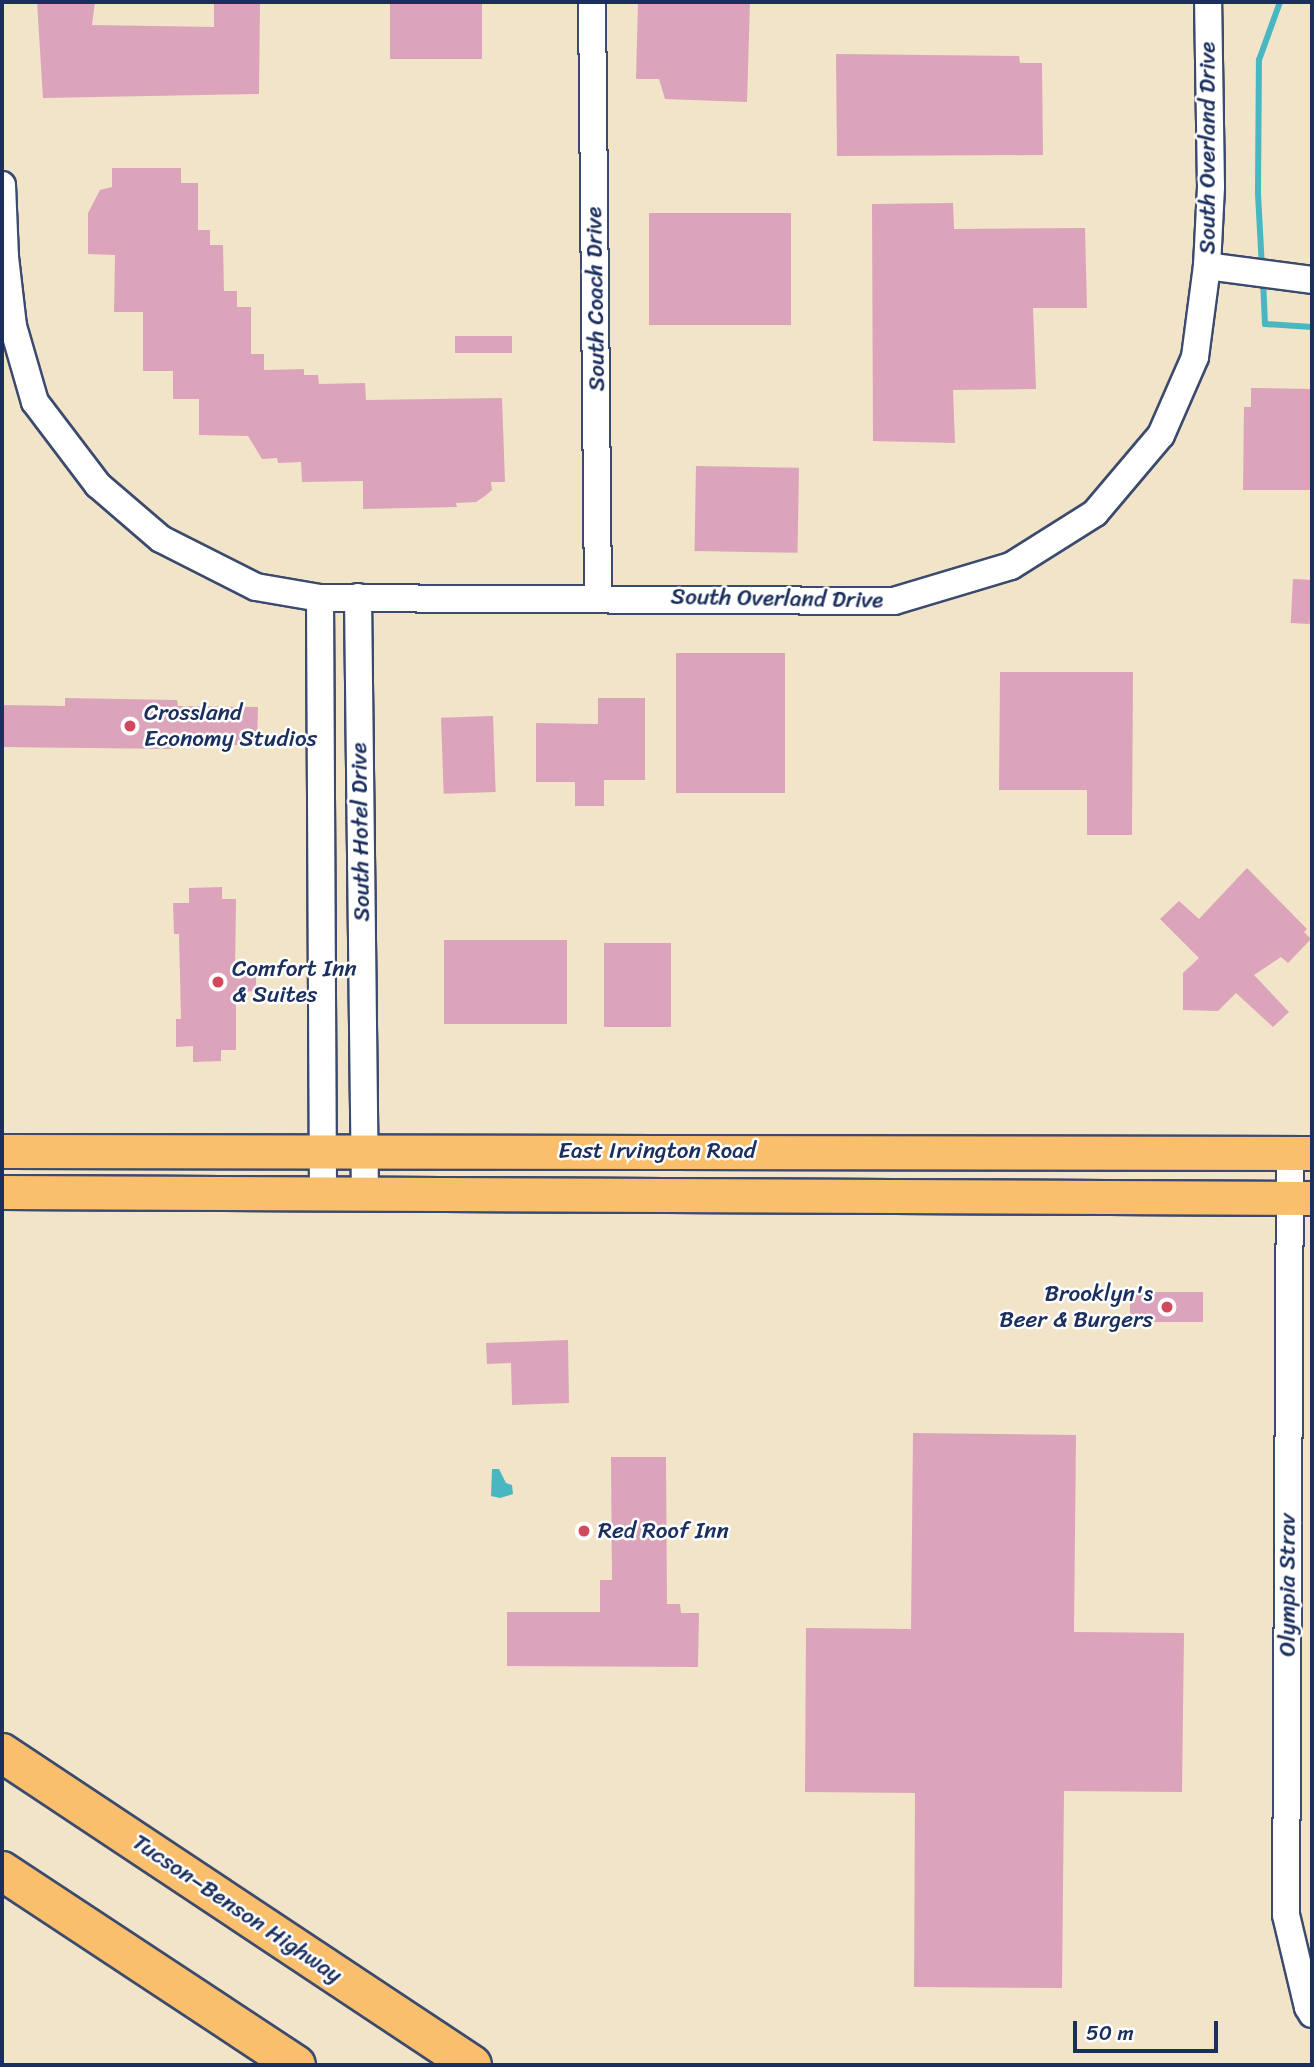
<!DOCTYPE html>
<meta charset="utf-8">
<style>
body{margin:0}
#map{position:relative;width:1314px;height:2067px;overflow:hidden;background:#f1e4c8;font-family:Sriracha,sans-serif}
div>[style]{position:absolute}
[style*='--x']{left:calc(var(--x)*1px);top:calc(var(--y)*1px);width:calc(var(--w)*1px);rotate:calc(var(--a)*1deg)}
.water>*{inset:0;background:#48b7c2}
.stream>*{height:6px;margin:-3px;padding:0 3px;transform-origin:3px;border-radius:3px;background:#48b7c2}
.building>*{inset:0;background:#dba4bb;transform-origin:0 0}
.roads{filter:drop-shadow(2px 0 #3b4a6e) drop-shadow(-2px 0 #3b4a6e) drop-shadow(0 2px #3b4a6e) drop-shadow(0 -2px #3b4a6e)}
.minor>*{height:26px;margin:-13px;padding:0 13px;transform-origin:13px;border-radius:13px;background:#fff}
.major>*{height:33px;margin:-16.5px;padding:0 16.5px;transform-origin:16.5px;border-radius:16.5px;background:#f9bf6d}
.highway>*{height:38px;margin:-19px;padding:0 19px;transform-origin:19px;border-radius:19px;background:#f9bf6d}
.dots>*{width:19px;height:19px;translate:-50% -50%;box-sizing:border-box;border:4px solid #fff;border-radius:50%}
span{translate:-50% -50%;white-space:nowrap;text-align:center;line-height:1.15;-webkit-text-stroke:5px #fff;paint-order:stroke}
.street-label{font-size:23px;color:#1b2f5e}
.poi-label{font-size:23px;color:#1b2f5e}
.left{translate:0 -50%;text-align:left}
.right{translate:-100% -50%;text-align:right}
.frame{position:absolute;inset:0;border:4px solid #1b2f5e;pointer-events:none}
.scale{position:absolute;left:1073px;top:2021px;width:145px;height:32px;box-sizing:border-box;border:4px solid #1b2f5e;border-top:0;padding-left:9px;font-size:21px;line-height:24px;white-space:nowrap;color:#1b2f5e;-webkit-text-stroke:5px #fff;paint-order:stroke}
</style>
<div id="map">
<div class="water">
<i style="clip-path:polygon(492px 1469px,499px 1469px,506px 1483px,512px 1485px,513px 1494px,500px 1498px,491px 1496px)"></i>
</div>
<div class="stream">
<i style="--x:1262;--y:268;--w:75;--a:-93.1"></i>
<i style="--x:1258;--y:193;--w:133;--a:-89.6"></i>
<i style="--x:1259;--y:60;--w:62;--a:-70.1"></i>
<i style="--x:1263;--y:279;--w:45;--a:87.5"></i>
<i style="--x:1265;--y:324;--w:47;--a:3.7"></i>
</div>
<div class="building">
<i style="clip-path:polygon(37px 2px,95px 2px,92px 25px,214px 27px,214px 2px,260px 2px,259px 94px,43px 98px)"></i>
<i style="left:390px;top:2px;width:92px;height:57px"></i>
<i style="clip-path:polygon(638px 2px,750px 2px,747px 102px,665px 99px,659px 79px,636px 79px)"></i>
<i style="clip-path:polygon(836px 54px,1019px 56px,1020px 63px,1042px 63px,1043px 155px,837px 156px)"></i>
<i style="clip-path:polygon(112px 168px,181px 168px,181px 183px,198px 183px,198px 230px,210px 230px,210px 245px,223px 245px,224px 291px,237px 291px,237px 307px,251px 307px,251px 354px,264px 354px,264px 370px,304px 369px,304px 375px,318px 375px,319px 384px,365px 383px,366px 400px,502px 398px,505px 482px,491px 482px,492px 490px,485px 496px,476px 502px,456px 503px,457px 507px,363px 509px,363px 481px,302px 482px,301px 462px,278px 463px,277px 458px,262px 459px,248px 436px,199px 435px,199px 399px,173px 399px,173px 371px,143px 371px,143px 312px,114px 312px,115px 255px,88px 254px,88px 213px,100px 190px,112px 187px)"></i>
<i style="clip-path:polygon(953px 203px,954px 229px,1085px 228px,1087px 308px,1033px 308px,1036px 389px,953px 390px,955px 443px,873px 441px,872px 204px)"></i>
<i style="left:649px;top:213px;width:142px;height:112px"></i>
<i style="left:512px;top:336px;width:17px;height:57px;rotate:90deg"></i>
<i style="clip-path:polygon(1251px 388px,1312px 389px,1312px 490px,1243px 490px,1244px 407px,1251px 407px)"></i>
<i style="left:696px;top:466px;width:103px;height:85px;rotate:1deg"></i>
<i style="left:1293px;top:579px;width:19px;height:44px;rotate:3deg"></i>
<i style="left:785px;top:653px;width:140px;height:109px;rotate:90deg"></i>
<i style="clip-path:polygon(1000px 672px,1133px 672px,1132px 835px,1087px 835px,1087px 790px,999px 790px)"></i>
<i style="clip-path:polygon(65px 698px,177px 700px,178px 706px,258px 707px,257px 745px,173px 745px,173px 749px,2px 747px,2px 705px,65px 706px)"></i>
<i style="clip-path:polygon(598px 698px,645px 698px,645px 780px,604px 780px,604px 806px,575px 806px,575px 782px,536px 782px,536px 723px,598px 724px)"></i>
<i style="left:493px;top:716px;width:76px;height:52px;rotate:88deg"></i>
<i style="clip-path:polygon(1247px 868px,1307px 929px,1304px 932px,1311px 939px,1288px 963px,1281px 957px,1254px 975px,1289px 1012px,1273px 1027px,1236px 993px,1218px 1011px,1183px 1010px,1183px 973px,1199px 958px,1160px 919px,1179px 901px,1199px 919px)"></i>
<i style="clip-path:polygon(222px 887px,222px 899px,236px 899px,235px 972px,256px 972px,256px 991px,236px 992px,236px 1050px,221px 1050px,221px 1061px,193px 1062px,193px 1046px,176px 1047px,176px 1019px,181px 1019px,179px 934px,174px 934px,173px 903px,189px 903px,189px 888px)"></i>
<i style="left:567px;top:940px;width:84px;height:123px;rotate:90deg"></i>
<i style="left:604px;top:943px;width:67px;height:84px"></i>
<i style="left:1130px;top:1292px;width:73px;height:30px"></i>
<i style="clip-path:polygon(568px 1340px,569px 1403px,512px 1405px,511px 1363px,487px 1364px,486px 1343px)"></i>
<i style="clip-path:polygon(913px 1433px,1076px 1435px,1074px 1632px,1184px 1633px,1182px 1792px,1064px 1791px,1062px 1988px,914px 1987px,915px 1793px,805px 1792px,806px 1628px,911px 1629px)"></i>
<i style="clip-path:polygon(611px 1457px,666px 1457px,667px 1604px,680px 1604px,681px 1613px,699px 1613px,698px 1667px,507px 1666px,507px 1612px,600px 1612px,600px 1580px,612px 1580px)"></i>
</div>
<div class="roads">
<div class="minor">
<i style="--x:592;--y:2;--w:595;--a:89.42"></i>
<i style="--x:2;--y:185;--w:72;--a:87.6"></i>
<i style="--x:5;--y:257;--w:69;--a:83.4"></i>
<i style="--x:13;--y:326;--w:79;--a:73.9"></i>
<i style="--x:35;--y:402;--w:104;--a:52.8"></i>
<i style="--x:98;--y:485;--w:83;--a:40.6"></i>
<i style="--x:161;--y:539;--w:106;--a:26.8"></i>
<i style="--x:256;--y:587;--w:65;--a:9.8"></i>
<i style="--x:320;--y:598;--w:574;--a:0.3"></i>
<i style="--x:894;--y:601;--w:122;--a:-16.7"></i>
<i style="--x:1011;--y:566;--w:99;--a:-32.2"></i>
<i style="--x:1095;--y:513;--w:102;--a:-49.8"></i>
<i style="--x:1161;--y:435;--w:85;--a:-66.4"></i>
<i style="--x:1195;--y:357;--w:92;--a:-82.5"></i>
<i style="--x:1207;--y:266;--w:79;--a:-87.1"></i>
<i style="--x:1211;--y:187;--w:185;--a:-90.9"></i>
<i style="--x:1207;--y:266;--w:106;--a:7.6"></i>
<i style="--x:358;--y:597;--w:596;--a:89.33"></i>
<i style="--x:320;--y:598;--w:595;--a:89.71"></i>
<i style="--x:1290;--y:1153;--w:762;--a:90.3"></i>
<i style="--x:1286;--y:1915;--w:95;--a:76.6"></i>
<i style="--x:1308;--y:2007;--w:8;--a:60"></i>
</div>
<div class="major">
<i style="--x:2;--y:1151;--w:1310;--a:0.09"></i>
<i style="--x:2;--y:1192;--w:1310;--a:0.26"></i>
</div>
<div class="highway">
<i style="--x:2;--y:1753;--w:564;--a:33.58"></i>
<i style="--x:2;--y:1871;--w:352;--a:33.4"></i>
</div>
</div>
<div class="dots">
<i style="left:130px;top:726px;background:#d1495b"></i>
<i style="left:218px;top:982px;background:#d1495b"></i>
<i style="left:1167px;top:1307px;background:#d1495b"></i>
<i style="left:584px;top:1531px;background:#d1495b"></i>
</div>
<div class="street-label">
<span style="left:1208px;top:148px;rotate:-90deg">South Overland Drive</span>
<span style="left:596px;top:299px;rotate:-91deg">South Coach Drive</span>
<span style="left:777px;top:599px;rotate:1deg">South Overland Drive</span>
<span style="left:361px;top:832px;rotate:-91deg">South Hotel Drive</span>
<span style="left:657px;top:1151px">East Irvington Road</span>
<span style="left:1288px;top:1585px;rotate:-90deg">Olympia Strav</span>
<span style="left:237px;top:1909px;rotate:34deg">Tucson–Benson Highway</span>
</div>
<div class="poi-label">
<span class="left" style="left:144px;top:726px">Crossland<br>Economy Studios</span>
<span class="left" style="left:232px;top:982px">Comfort Inn<br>&amp; Suites</span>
<span class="right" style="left:1153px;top:1307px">Brooklyn's<br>Beer &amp; Burgers</span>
<span class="left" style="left:598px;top:1531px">Red Roof Inn</span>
</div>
<div class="frame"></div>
<div class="scale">50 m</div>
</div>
